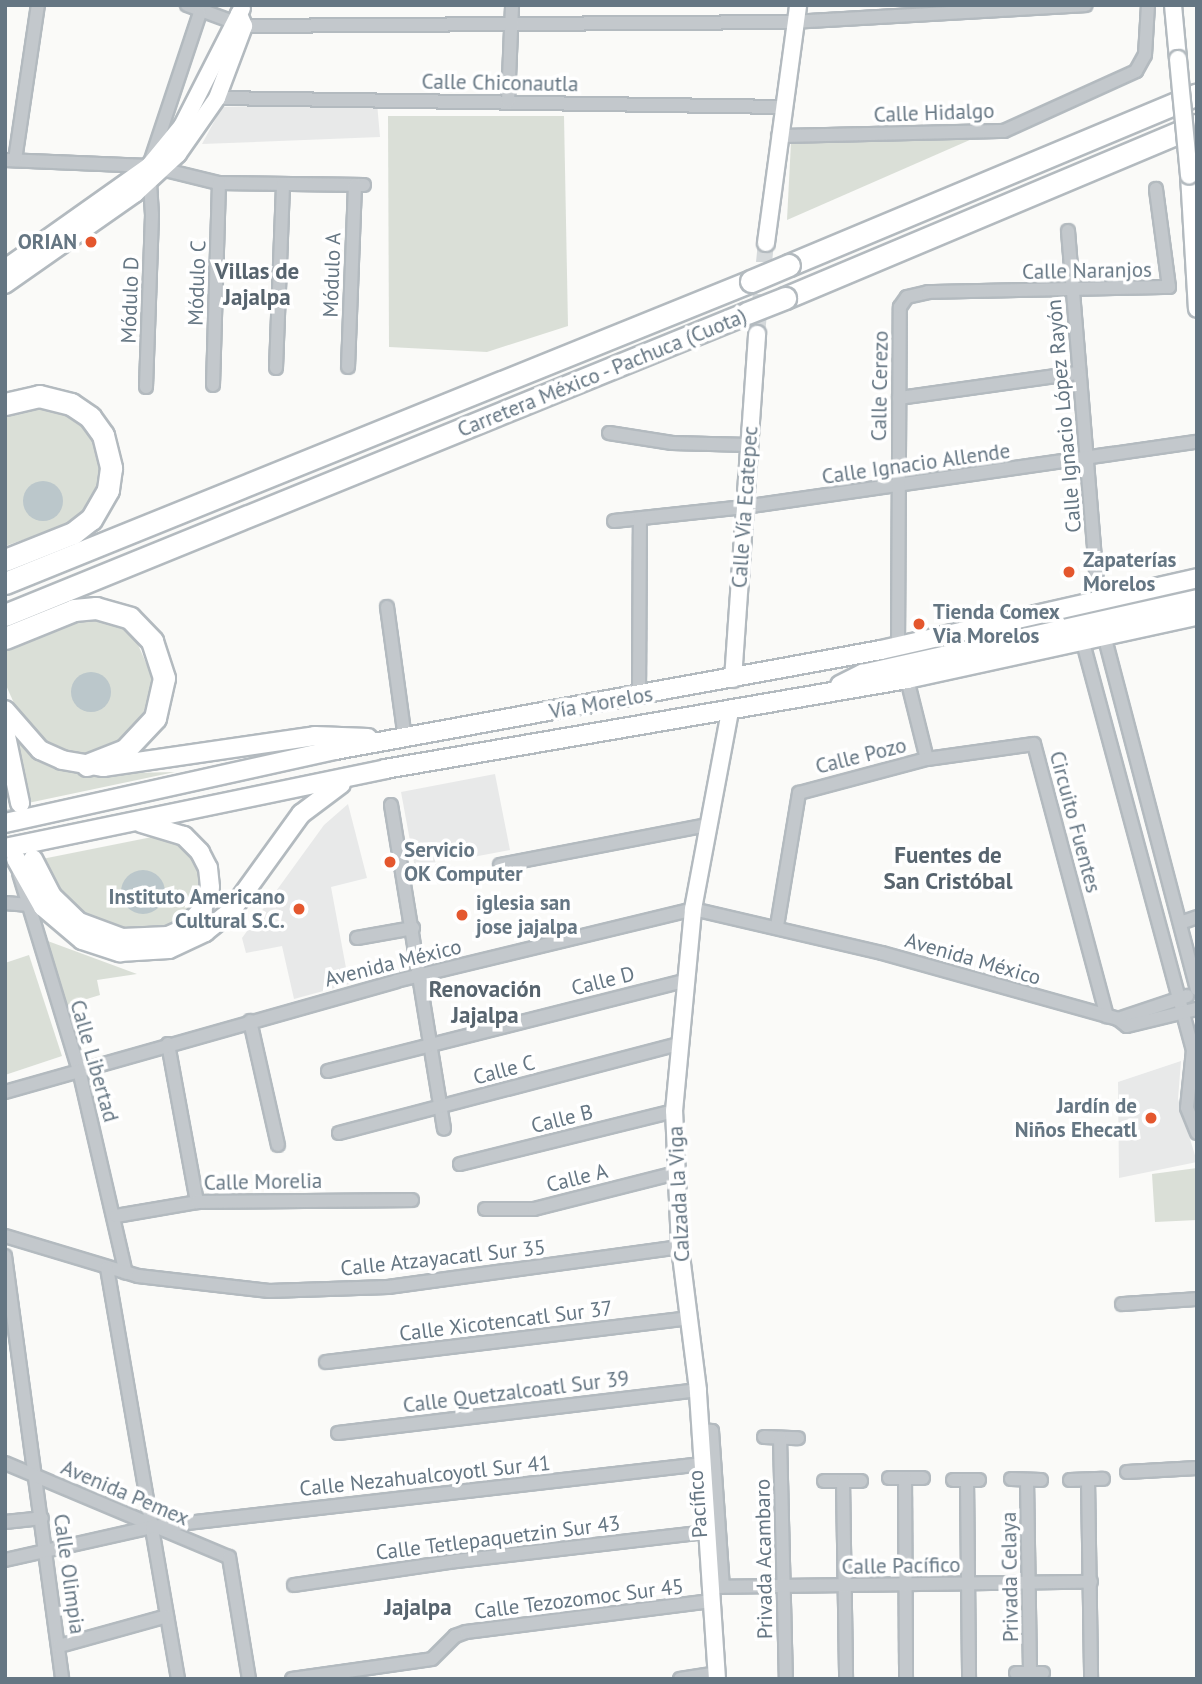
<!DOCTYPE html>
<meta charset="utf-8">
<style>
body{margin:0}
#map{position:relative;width:1202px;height:1684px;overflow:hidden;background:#fafaf8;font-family:"PT Sans",sans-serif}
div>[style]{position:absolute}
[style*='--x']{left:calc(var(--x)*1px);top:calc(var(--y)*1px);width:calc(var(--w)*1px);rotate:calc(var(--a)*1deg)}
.built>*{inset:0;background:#e8e9e9}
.green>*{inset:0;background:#dadfd7}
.water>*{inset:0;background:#bbc7cb}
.round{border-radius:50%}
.secondary-tunnel>*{height:16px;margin-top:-8px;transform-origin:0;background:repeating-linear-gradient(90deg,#d5d9db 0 16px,transparent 0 24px)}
.primary-tunnel>*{height:18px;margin-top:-9px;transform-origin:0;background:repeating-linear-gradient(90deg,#d5d9db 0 18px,transparent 0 27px)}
.roads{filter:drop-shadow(2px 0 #b3babf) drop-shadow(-2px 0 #b3babf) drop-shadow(0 2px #b3babf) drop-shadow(0 -2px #b3babf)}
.street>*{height:12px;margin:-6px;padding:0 6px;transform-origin:6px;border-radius:6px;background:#c3c8cc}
.secondary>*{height:16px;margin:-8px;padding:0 8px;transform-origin:8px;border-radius:8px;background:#fff}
.primary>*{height:18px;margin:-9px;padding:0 9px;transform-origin:9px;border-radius:9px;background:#fff}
.highway>*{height:21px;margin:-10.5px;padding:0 10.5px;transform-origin:10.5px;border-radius:10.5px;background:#fff}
.bridges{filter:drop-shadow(2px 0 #b3babf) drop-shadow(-2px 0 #b3babf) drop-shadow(0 2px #b3babf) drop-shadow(0 -2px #b3babf)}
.secondary-bridge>*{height:16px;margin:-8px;padding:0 8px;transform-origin:8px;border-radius:8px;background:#fff}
.highway-bridge>*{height:21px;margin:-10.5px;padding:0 10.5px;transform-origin:10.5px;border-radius:10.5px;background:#fff}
.dots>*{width:19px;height:19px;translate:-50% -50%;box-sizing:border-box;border:4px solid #fff;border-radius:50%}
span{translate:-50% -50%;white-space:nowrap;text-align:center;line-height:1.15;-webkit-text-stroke:7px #fff;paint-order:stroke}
.street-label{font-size:21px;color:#657683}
.poi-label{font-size:21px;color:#657683;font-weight:700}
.right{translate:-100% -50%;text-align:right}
.left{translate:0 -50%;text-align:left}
.neighbourhood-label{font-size:23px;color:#57646e;font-weight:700}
.frame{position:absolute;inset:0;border:7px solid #657683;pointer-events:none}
</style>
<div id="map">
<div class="built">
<i style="clip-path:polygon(377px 103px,380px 137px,202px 144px,222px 107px)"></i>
<i style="clip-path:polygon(495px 774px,510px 850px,457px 860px,453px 843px,443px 844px,432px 847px,436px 865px,415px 868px,401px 792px)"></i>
<i style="clip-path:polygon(348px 804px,367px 878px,331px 887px,349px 984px,294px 999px,282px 946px,246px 953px,242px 938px,324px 825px)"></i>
<i style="clip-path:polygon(1181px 1061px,1178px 1099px,1197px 1162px,1119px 1178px,1118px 1082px)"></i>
</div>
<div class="green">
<i style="clip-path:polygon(388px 116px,564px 116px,568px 326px,487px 352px,389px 347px)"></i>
<i style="clip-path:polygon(972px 139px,787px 220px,791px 142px)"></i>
<i style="clip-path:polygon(48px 407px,68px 412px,84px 423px,96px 440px,102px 477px,94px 498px,69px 524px,5px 546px,5px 416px,25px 408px)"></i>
<i style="clip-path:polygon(87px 619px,122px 627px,136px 640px,153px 679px,145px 719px,131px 737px,95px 757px,55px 750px,35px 735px,21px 719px,5px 683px,5px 648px)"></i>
<i style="clip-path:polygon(12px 734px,52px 766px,88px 774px,175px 772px,28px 803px)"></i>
<i style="clip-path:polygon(167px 834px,181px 840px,201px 868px,204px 887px,199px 903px,174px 927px,141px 930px,109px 926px,84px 915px,66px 901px,42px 859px)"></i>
<i style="clip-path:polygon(45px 940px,137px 974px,97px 980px,100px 995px,67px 1005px)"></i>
<i style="clip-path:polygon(29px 955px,62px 1056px,5px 1075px,5px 963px)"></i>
<i style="clip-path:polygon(1197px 1168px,1197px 1220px,1155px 1222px,1152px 1174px)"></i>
</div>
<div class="water">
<i class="round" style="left:23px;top:481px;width:40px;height:40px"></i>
<i class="round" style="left:71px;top:672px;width:40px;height:40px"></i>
<i class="round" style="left:121px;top:870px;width:44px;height:44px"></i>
</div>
<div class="secondary-tunnel">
<i style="--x:757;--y:334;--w:91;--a:-84.4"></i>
</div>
<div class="primary-tunnel">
<i style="--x:5;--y:810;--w:50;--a:77.3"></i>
</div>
<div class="roads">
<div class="street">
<i style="--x:187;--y:5;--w:61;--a:20.2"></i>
<i style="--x:244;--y:26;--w:549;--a:-0.42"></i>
<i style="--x:793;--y:22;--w:293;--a:-3.3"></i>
<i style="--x:217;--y:98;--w:564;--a:0.91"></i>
<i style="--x:508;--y:102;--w:97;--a:-87.6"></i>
<i style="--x:778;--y:136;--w:226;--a:-1.3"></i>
<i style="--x:1004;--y:131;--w:145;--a:-24.4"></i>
<i style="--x:1136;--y:71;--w:18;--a:-61"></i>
<i style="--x:1145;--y:55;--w:50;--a:-86.6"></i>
<i style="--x:5;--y:160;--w:144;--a:2.4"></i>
<i style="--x:149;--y:166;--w:72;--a:13.7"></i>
<i style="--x:219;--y:183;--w:145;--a:0.8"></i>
<i style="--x:15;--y:160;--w:157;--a:-81.6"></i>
<i style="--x:1068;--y:231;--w:369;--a:85.3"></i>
<i style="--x:348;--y:367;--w:182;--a:-87.8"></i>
<i style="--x:276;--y:368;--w:184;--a:-87.8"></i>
<i style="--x:213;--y:385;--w:202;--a:-88.3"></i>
<i style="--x:146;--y:387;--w:172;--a:-88"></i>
<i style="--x:152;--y:215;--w:49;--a:-93.5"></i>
<i style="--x:149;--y:166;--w:161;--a:-71.6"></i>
<i style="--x:899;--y:398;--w:181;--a:-8"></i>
<i style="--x:609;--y:433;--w:64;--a:9"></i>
<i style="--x:672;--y:443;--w:77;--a:1.5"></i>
<i style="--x:614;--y:521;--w:131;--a:-6.1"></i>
<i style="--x:744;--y:507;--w:458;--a:-8.2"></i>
<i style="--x:387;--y:607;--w:133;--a:82.2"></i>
<i style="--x:1104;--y:635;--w:366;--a:75.3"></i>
<i style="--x:1082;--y:639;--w:426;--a:74.9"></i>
<i style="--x:1193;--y:1050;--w:58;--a:95.9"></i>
<i style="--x:1187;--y:1108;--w:27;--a:68"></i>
<i style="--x:898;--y:646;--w:339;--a:-89.7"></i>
<i style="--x:900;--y:307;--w:12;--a:-55"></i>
<i style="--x:907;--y:297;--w:22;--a:-13"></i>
<i style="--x:928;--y:292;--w:241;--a:-1.2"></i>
<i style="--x:1169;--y:287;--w:99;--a:-97.6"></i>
<i style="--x:907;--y:679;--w:82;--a:76"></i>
<i style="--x:639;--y:696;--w:177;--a:-89.7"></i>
<i style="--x:391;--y:805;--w:328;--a:80.7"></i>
<i style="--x:500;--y:865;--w:211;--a:-10.9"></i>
<i style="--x:19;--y:873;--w:206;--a:73.1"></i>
<i style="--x:79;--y:1070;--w:208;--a:77"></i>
<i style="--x:5;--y:903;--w:21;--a:5"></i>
<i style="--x:1180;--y:923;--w:18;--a:-19"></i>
<i style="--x:777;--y:926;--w:135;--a:-80.6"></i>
<i style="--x:799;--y:793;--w:132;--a:-14.9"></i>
<i style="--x:927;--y:759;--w:108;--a:-8"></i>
<i style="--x:1034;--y:744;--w:282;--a:75"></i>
<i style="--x:357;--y:938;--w:57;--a:-10.1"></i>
<i style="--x:1118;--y:1019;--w:73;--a:-18.4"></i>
<i style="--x:250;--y:1021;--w:127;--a:77.3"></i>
<i style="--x:168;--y:1044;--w:161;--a:79.6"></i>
<i style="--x:328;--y:1071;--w:367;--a:-14.2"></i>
<i style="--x:5;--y:1092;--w:406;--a:-15.8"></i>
<i style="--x:396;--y:981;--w:306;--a:-13.6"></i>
<i style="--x:693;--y:909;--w:194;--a:13.1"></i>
<i style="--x:882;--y:953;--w:245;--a:15.6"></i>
<i style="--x:1118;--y:1019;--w:11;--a:38"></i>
<i style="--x:1127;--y:1026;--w:72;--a:-13.7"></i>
<i style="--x:339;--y:1133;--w:350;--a:-14.7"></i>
<i style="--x:460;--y:1164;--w:220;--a:-13.9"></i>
<i style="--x:485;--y:1209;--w:49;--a:0"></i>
<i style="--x:534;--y:1209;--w:146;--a:-14.2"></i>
<i style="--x:116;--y:1216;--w:82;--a:-9.8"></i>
<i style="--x:197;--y:1202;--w:215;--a:-0.5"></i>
<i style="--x:5;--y:1236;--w:139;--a:16.7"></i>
<i style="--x:138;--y:1276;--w:132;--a:6.5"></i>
<i style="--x:269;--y:1291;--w:119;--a:-1.9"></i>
<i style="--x:388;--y:1287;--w:295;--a:-7.8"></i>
<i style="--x:5;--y:1256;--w:427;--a:82.3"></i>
<i style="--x:107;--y:1268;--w:417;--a:80.2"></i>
<i style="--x:1122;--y:1304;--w:75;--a:-3.8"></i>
<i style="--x:326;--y:1362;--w:367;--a:-6.9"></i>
<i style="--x:700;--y:1430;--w:12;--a:5"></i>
<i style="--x:712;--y:1431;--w:156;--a:86"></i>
<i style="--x:338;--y:1433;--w:363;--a:-6.8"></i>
<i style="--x:764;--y:1437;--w:34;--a:2"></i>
<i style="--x:780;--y:1438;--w:241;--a:88.6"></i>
<i style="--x:5;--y:1463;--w:243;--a:22.8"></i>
<i style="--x:229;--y:1557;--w:124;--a:80.7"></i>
<i style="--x:1127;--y:1472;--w:70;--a:-3.3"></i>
<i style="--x:889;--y:1478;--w:34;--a:0"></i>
<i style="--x:905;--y:1478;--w:201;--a:89.7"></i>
<i style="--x:1011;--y:1479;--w:30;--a:2"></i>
<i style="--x:953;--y:1480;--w:26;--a:0"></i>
<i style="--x:967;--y:1480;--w:199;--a:89.4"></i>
<i style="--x:1027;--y:1480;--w:193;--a:89.1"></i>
<i style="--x:1070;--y:1480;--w:33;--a:-2"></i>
<i style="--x:1088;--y:1480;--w:199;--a:89.1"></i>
<i style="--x:824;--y:1481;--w:37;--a:0"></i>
<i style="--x:843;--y:1481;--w:198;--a:89.1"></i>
<i style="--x:5;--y:1522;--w:37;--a:-6"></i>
<i style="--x:5;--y:1560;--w:151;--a:-12.7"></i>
<i style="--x:152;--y:1527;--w:554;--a:-6.53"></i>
<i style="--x:294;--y:1585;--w:164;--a:-8.4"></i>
<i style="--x:456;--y:1561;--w:254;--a:-6.6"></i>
<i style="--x:712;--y:1587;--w:379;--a:-0.8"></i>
<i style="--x:59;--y:1646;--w:112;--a:-15.5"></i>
<i style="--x:1016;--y:1673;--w:27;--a:0"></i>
<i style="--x:292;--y:1679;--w:141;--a:-8.1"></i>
<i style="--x:432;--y:1659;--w:33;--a:-45"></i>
<i style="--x:455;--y:1636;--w:12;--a:-20"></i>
<i style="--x:466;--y:1632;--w:249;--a:-7.2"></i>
<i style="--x:680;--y:1679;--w:37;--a:-9"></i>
</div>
<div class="secondary">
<i style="--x:1173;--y:5;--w:54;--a:84.7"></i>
<i style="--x:1189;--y:175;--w:134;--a:86.6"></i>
<i style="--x:766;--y:243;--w:240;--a:-82.3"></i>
<i style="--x:5;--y:268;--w:176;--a:-35.3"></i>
<i style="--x:149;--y:166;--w:52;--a:-50.5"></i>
<i style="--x:182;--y:126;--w:132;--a:-63"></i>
<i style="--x:5;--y:285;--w:159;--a:-35"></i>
<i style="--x:135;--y:194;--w:59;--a:-42.9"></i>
<i style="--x:178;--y:154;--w:68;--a:-55.1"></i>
<i style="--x:217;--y:98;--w:77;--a:-69.4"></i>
<i style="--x:244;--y:26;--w:13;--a:-113"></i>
<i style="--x:733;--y:679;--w:346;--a:-86"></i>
<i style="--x:717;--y:1679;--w:290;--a:-93.8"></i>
<i style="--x:698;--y:1390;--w:144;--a:-97.2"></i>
<i style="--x:680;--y:1247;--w:136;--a:-92.5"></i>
<i style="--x:674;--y:1111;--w:203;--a:-84.6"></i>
<i style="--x:693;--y:909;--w:200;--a:-79.4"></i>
</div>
<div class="primary">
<i style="--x:840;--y:685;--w:25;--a:-27"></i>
<i style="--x:862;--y:674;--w:343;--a:-12.6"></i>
<i style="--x:5;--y:710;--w:53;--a:48.8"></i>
<i style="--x:40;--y:750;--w:24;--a:24"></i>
<i style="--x:62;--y:760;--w:42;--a:9.7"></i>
<i style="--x:103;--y:767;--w:214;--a:-8.3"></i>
<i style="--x:315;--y:736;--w:53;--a:2.2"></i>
<i style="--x:5;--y:731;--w:74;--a:78.2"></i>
<i style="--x:5;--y:823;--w:338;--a:-12.5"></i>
<i style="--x:335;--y:750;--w:555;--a:-10.38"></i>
<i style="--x:881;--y:650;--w:324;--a:-12.8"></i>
<i style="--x:5;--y:848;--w:388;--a:-11.7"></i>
<i style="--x:385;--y:769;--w:530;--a:-9.78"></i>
<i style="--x:907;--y:679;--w:297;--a:-12.3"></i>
<i style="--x:16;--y:859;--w:55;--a:60.6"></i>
<i style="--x:43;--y:907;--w:51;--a:40.2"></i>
<i style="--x:82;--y:940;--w:40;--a:18"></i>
<i style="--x:120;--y:952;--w:49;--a:-3.5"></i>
<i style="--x:169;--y:949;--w:40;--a:-25"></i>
<i style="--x:205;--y:932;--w:33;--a:-39"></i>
<i style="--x:231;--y:911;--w:120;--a:-54.2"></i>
<i style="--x:301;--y:814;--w:50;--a:-36.9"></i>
<i style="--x:33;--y:859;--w:42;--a:62.8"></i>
<i style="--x:52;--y:896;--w:37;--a:44"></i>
<i style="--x:79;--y:922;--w:46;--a:20.4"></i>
<i style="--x:122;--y:938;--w:46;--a:-2.5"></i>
<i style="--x:168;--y:936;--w:17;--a:-24"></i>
<i style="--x:184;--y:929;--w:26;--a:-47"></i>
<i style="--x:202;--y:910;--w:24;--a:-71"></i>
<i style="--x:210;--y:887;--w:19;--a:-96"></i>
<i style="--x:208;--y:868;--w:18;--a:-117"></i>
<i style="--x:200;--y:852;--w:23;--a:-135"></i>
<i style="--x:184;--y:836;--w:45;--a:-163.2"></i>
</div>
<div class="highway">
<i style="--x:789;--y:265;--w:442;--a:-22.7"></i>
<i style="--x:785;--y:298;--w:447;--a:-22.8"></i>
<i style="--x:5;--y:404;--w:35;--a:-13"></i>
<i style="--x:39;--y:396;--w:33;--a:14"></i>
<i style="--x:71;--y:404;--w:23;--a:34"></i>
<i style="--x:90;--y:417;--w:22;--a:54"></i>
<i style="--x:103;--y:435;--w:34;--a:76"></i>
<i style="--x:111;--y:468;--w:22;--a:98"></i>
<i style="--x:108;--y:490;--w:34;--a:120"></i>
<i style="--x:91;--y:519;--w:23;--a:142"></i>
<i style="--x:73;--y:533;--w:73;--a:158.3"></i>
<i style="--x:5;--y:583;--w:805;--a:-22.04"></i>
<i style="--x:5;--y:615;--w:801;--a:-22.15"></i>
<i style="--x:5;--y:638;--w:74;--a:-22.1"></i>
<i style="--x:74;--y:610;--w:22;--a:-5"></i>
<i style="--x:96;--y:608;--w:35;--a:16"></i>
<i style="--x:130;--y:618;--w:32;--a:46"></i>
<i style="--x:152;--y:641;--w:39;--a:72"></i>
<i style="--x:164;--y:678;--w:41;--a:102.7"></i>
<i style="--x:155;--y:718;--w:44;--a:133.2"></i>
<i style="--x:125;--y:750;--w:41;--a:158.5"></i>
</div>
</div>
<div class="bridges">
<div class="secondary-bridge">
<i style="--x:1178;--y:59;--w:117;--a:84.6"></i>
</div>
<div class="highway-bridge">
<i style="--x:751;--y:281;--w:41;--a:-22.8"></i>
<i style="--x:747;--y:313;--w:41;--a:-21.5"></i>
</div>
</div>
<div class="dots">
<i style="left:91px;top:242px;background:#e4572e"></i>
<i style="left:1069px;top:572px;background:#e4572e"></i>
<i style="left:919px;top:624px;background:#e4572e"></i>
<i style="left:390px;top:862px;background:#e4572e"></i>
<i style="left:299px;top:909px;background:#e4572e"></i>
<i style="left:462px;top:915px;background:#e4572e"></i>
<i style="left:1151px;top:1118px;background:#e4572e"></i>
</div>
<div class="street-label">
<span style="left:500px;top:83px;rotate:1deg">Calle Chiconautla</span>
<span style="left:934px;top:113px;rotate:-2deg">Calle Hidalgo</span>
<span style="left:1087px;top:271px;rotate:-1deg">Calle Naranjos</span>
<span style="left:332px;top:275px;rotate:-88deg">Módulo A</span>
<span style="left:197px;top:283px;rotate:-88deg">Módulo C</span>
<span style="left:130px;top:300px;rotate:-88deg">Módulo D</span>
<span style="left:602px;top:373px;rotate:-22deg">Carretera México - Pachuca (Cuota)</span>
<span style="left:880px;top:386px;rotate:-89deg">Calle Cerezo</span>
<span style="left:1064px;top:416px;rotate:-95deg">Calle Ignacio López Rayón</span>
<span style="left:916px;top:464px;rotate:-8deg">Calle Ignacio Allende</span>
<span style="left:745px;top:507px;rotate:-86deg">Calle Vía Ecatepec</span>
<span style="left:601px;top:703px;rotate:-10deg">Vía Morelos</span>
<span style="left:861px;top:756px;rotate:-14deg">Calle Pozo</span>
<span style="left:1075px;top:822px;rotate:75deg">Circuito Fuentes</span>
<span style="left:973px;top:959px;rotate:16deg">Avenida México</span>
<span style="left:393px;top:963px;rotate:-14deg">Avenida México</span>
<span style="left:603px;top:981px;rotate:-14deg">Calle D</span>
<span style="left:94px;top:1061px;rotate:74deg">Calle Libertad</span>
<span style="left:504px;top:1070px;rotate:-15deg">Calle C</span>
<span style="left:562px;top:1119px;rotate:-14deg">Calle B</span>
<span style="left:577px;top:1178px;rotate:-14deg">Calle A</span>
<span style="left:263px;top:1182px;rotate:-1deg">Calle Morelia</span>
<span style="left:679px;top:1194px;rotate:-93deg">Calzada la Viga</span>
<span style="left:443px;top:1258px;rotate:-6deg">Calle Atzayacatl Sur 35</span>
<span style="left:506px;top:1321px;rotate:-7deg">Calle Xicotencatl Sur 37</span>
<span style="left:516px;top:1392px;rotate:-7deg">Calle Quetzalcoatl Sur 39</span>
<span style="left:425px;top:1476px;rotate:-6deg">Calle Nezahualcoyotl Sur 41</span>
<span style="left:125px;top:1493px;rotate:23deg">Avenida Pemex</span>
<span style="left:698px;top:1504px;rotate:-94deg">Pacífico</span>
<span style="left:498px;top:1538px;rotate:-7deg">Calle Tetlepaquetzin Sur 43</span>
<span style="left:764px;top:1559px;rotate:-91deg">Privada Acambaro</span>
<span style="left:901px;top:1566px;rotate:-1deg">Calle Pacífico</span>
<span style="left:69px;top:1574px;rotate:82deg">Calle Olimpia</span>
<span style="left:1010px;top:1577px;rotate:-91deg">Privada Celaya</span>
<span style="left:579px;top:1599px;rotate:-7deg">Calle Tezozomoc Sur 45</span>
</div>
<div class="poi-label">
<span class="right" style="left:77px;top:242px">ORIAN</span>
<span class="left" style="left:1083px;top:572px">Zapaterías<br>Morelos</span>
<span class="left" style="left:933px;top:624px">Tienda Comex<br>Via Morelos</span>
<span class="left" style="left:404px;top:862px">Servicio<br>OK Computer</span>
<span class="right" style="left:285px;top:909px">Instituto Americano<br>Cultural S.C.</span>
<span class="left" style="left:476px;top:915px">iglesia san<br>jose jajalpa</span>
<span class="right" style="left:1137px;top:1118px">Jardín de<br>Niños Ehecatl</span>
</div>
<div class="neighbourhood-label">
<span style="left:257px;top:284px">Villas de<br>Jajalpa</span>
<span style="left:948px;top:868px">Fuentes de<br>San Cristóbal</span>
<span style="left:485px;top:1002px">Renovación<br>Jajalpa</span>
<span style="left:418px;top:1607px">Jajalpa</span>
</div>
<div class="frame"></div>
</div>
